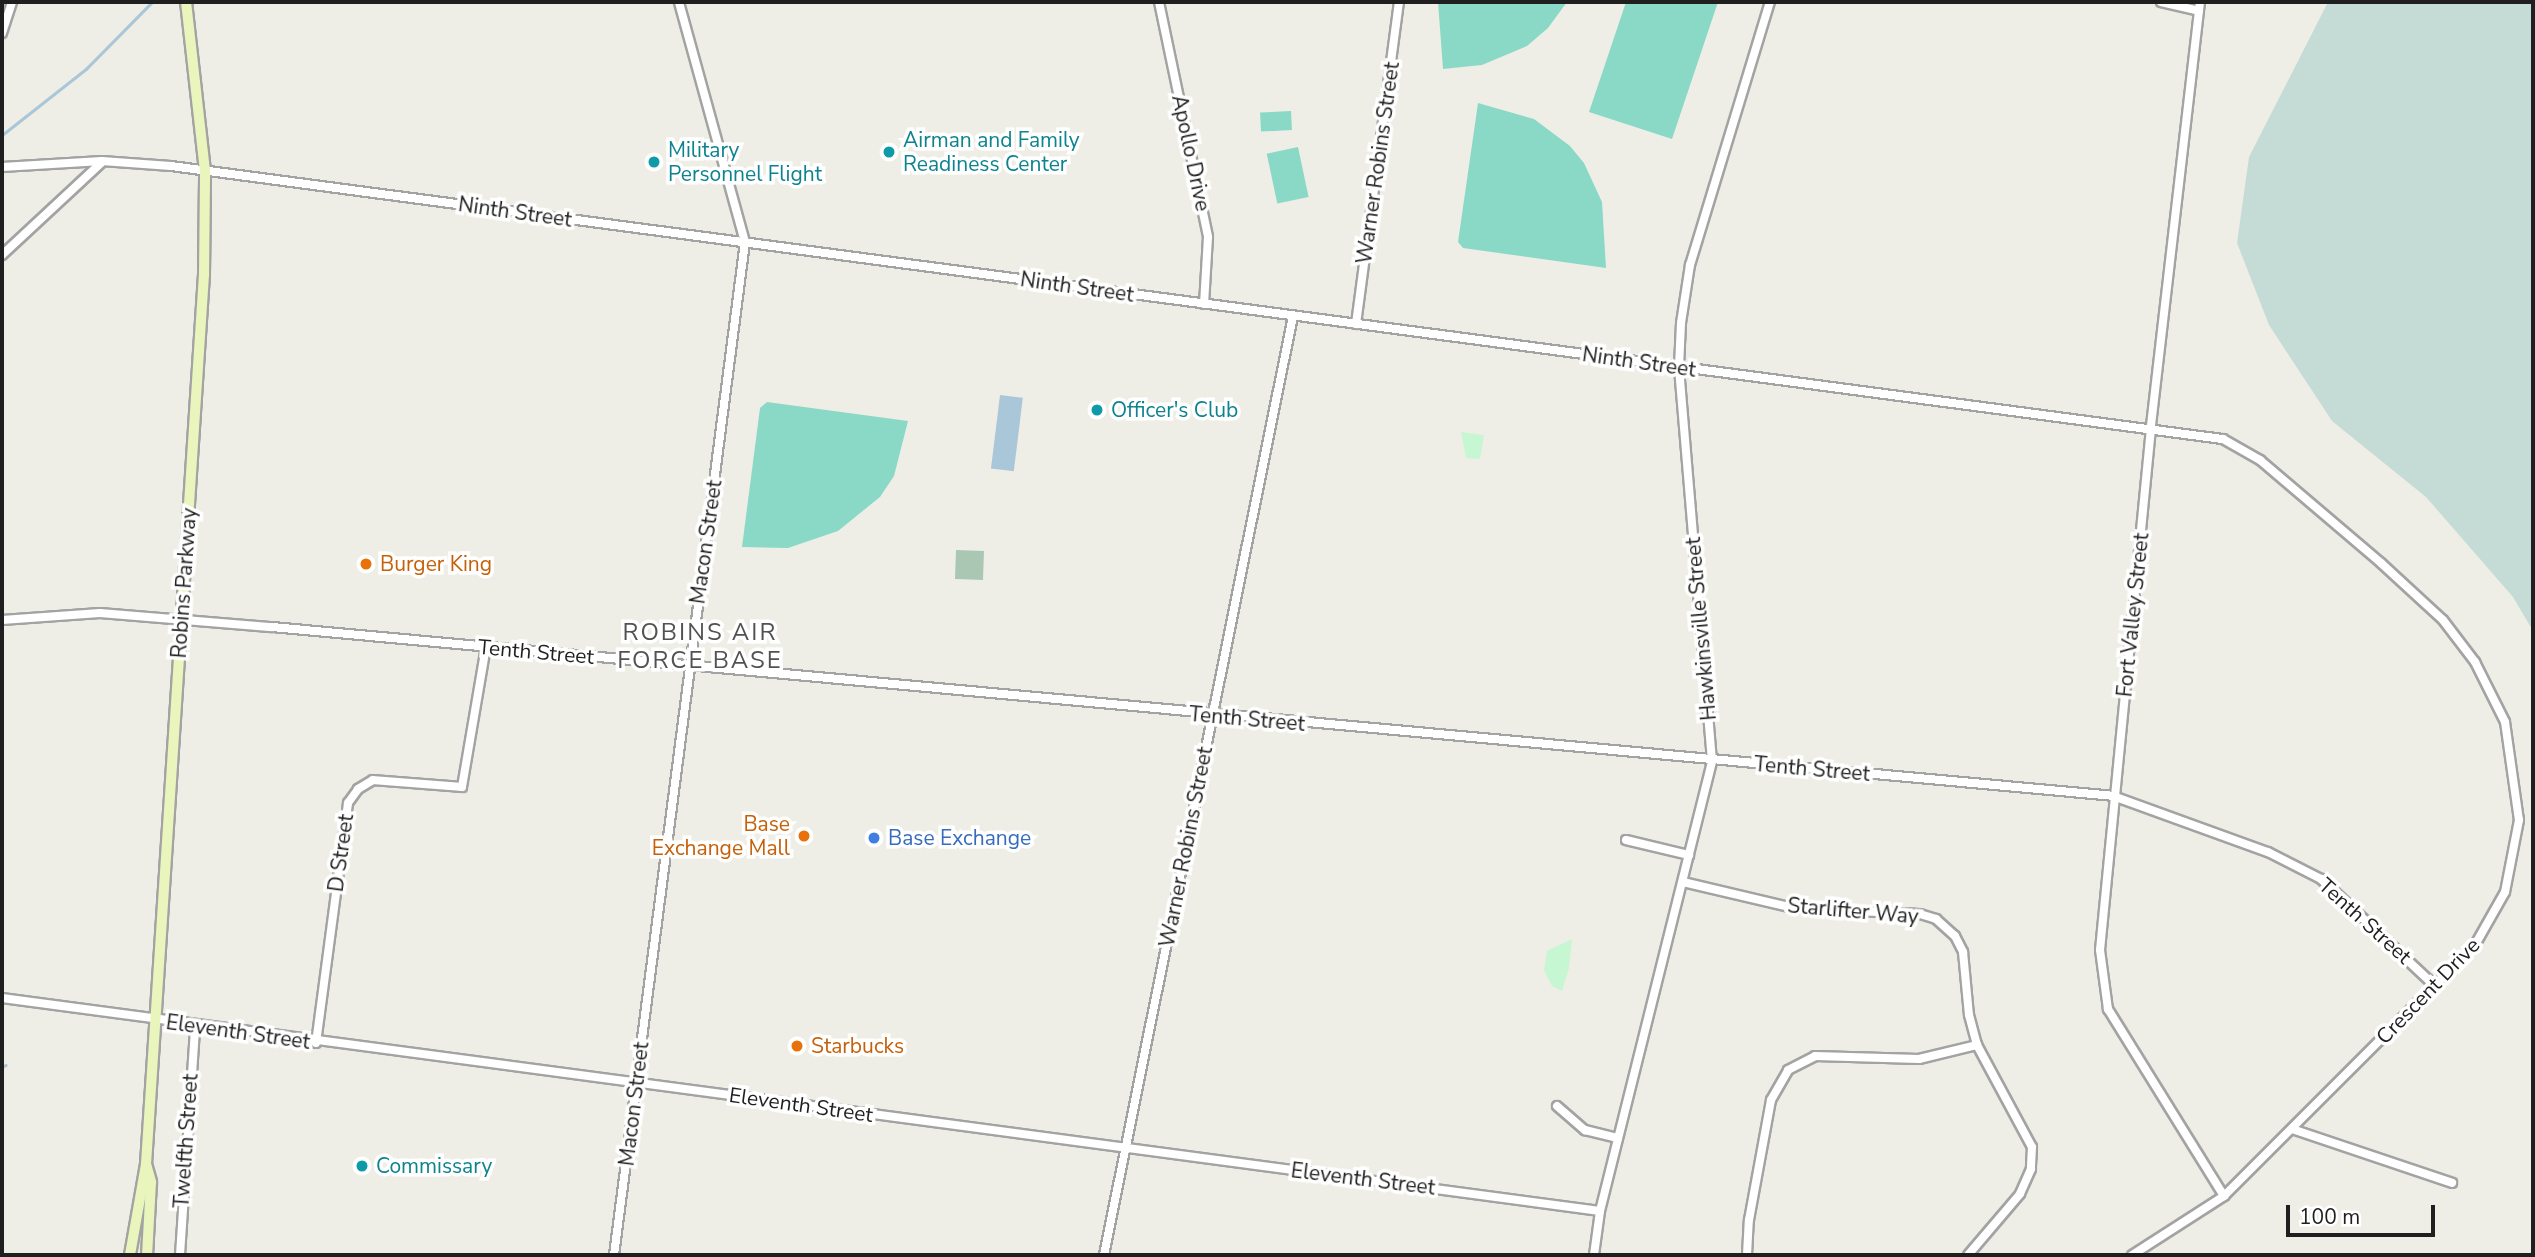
<!DOCTYPE html>
<style>
body{margin:0}
#map{position:relative;width:2535px;height:1257px;overflow:hidden;background:#efeee6;font-family:"Nunito Sans",sans-serif}
div>[style]{position:absolute}
[style*='--x']{left:calc(var(--x)*1px);top:calc(var(--y)*1px);width:calc(var(--w)*1px);rotate:calc(var(--a)*1deg)}
.wetland>*{inset:0;background:#c4dcd5}
.cemetery>*{inset:0;background:#a9c7b2;transform-origin:0 0}
.park>*{inset:0;background:#c6f6d2}
.pitch>*{inset:0;background:#8ad9c7;transform-origin:0 0}
.water>*{inset:0;background:#aac7da;transform-origin:0 0}
.stream>*{height:2.5px;margin:-1.25px;padding:0 1.25px;transform-origin:1.25px;border-radius:1.25px;background:#aac7da}
.roads{filter:drop-shadow(2px 0 #a3a3a3) drop-shadow(-2px 0 #a3a3a3) drop-shadow(0 2px #a3a3a3) drop-shadow(0 -2px #a3a3a3)}
.street>*{height:8px;margin:-4px;padding:0 4px;transform-origin:4px;border-radius:4px;background:#fff}
.secondary>*{height:10px;margin:-5px;padding:0 5px;transform-origin:5px;border-radius:5px;background:#eaf5be}
.dots>*{width:19px;height:19px;translate:-50% -50%;box-sizing:border-box;border:4px solid #fff;border-radius:50%}
span{translate:-50% -50%;white-space:nowrap;text-align:center;line-height:1.15;-webkit-text-stroke:7px #fff;paint-order:stroke}
.culture-label{font-size:21px;color:#0d838f}
.left{translate:0 -50%;text-align:left}
.street-label{font-size:21px;color:#1f1f1f}
.food-label{font-size:21px;color:#c56008}
.right{translate:-100% -50%;text-align:right}
.shop-label{font-size:21px;color:#366cbe}
.quarter-label{font-size:24px;color:#525252;letter-spacing:2px}
.frame{position:absolute;inset:0;border:4px solid #1f1f1f;pointer-events:none}
.scale{position:absolute;left:2286px;top:1205px;width:149px;height:32px;box-sizing:border-box;border:4px solid #1f1f1f;border-top:0;padding-left:9px;font-size:21px;line-height:24px;white-space:nowrap;color:#1f1f1f;-webkit-text-stroke:5px #fff;paint-order:stroke}
</style>
<div id="map">
<div class="wetland">
<i style="clip-path:polygon(2328px 2px,2533px 2px,2533px 631px,2513px 597px,2426px 497px,2332px 421px,2269px 325px,2237px 243px,2249px 157px)"></i>
</div>
<div class="cemetery">
<i style="left:956px;top:550px;width:28px;height:29px;rotate:2deg"></i>
</div>
<div class="park">
<i style="clip-path:polygon(1461px 432px,1484px 435px,1480px 459px,1466px 458px)"></i>
<i style="clip-path:polygon(1572px 939px,1569px 968px,1562px 991px,1552px 986px,1544px 970px,1547px 951px)"></i>
</div>
<div class="pitch">
<i style="clip-path:polygon(1438px 2px,1567px 2px,1548px 28px,1527px 46px,1482px 65px,1443px 69px)"></i>
<i style="clip-path:polygon(1626px 2px,1718px 2px,1672px 139px,1589px 112px)"></i>
<i style="clip-path:polygon(1478px 103px,1534px 119px,1570px 146px,1584px 163px,1602px 202px,1606px 268px,1463px 248px,1458px 242px)"></i>
<i style="left:1291px;top:111px;width:19px;height:31px;rotate:87deg"></i>
<i style="left:1298px;top:147px;width:51px;height:32px;rotate:78deg"></i>
<i style="clip-path:polygon(767px 402px,908px 421px,894px 476px,880px 497px,838px 531px,788px 548px,742px 547px,760px 408px)"></i>
</div>
<div class="water">
<i style="left:1000px;top:395px;width:23px;height:74px;rotate:7deg"></i>
</div>
<div class="stream">
<i style="--x:2;--y:135;--w:107;--a:-38.2"></i>
<i style="--x:86;--y:69;--w:94;--a:-45.4"></i>
<i style="--x:2;--y:1067;--w:4;--a:-27"></i>
</div>
<div class="roads">
<div class="street">
<i style="--x:1159;--y:2;--w:240;--a:78.2"></i>
<i style="--x:1208;--y:237;--w:67;--a:93.4"></i>
<i style="--x:2161;--y:2;--w:39;--a:13"></i>
<i style="--x:2200;--y:2;--w:429;--a:96.6"></i>
<i style="--x:2151;--y:428;--w:524;--a:95.58"></i>
<i style="--x:2100;--y:950;--w:60;--a:82.3"></i>
<i style="--x:2108;--y:1009;--w:220;--a:58.2"></i>
<i style="--x:2;--y:33;--w:33;--a:-72"></i>
<i style="--x:2;--y:167;--w:100;--a:-3.4"></i>
<i style="--x:102;--y:161;--w:69;--a:4.1"></i>
<i style="--x:171;--y:166;--w:2070;--a:7.58"></i>
<i style="--x:2223;--y:439;--w:43;--a:29.6"></i>
<i style="--x:2260;--y:460;--w:159;--a:40.4"></i>
<i style="--x:2381;--y:563;--w:84;--a:42.6"></i>
<i style="--x:2443;--y:620;--w:53;--a:52.7"></i>
<i style="--x:2475;--y:662;--w:67;--a:63.4"></i>
<i style="--x:2505;--y:722;--w:99;--a:81.9"></i>
<i style="--x:2519;--y:820;--w:73;--a:101"></i>
<i style="--x:2505;--y:892;--w:61;--a:119.5"></i>
<i style="--x:2475;--y:945;--w:355;--a:135"></i>
<i style="--x:2224;--y:1196;--w:109;--a:147.3"></i>
<i style="--x:2;--y:255;--w:137;--a:-42.9"></i>
<i style="--x:1356;--y:324;--w:325;--a:-82.4"></i>
<i style="--x:2;--y:620;--w:98;--a:-4.1"></i>
<i style="--x:100;--y:613;--w:173;--a:4.7"></i>
<i style="--x:272;--y:627;--w:1849;--a:5.24"></i>
<i style="--x:2113;--y:796;--w:165;--a:19.9"></i>
<i style="--x:2268;--y:852;--w:59;--a:27"></i>
<i style="--x:2321;--y:879;--w:156;--a:43.2"></i>
<i style="--x:1626;--y:840;--w:65;--a:13.4"></i>
<i style="--x:1683;--y:882;--w:114;--a:13.2"></i>
<i style="--x:1794;--y:908;--w:126;--a:2.7"></i>
<i style="--x:1920;--y:914;--w:17;--a:17"></i>
<i style="--x:1936;--y:919;--w:25;--a:42"></i>
<i style="--x:1955;--y:936;--w:18;--a:63"></i>
<i style="--x:1963;--y:952;--w:63;--a:84.6"></i>
<i style="--x:1969;--y:1015;--w:31;--a:75"></i>
<i style="--x:1977;--y:1045;--w:116;--a:61.7"></i>
<i style="--x:2032;--y:1147;--w:22;--a:93"></i>
<i style="--x:2031;--y:1169;--w:27;--a:114"></i>
<i style="--x:2020;--y:1194;--w:80;--a:130.4"></i>
<i style="--x:2;--y:998;--w:1612;--a:7.59"></i>
<i style="--x:316;--y:1043;--w:242;--a:-82.4"></i>
<i style="--x:348;--y:803;--w:17;--a:-54"></i>
<i style="--x:358;--y:789;--w:17;--a:-31"></i>
<i style="--x:373;--y:780;--w:89;--a:4.5"></i>
<i style="--x:462;--y:787;--w:142;--a:-80.3"></i>
<i style="--x:1557;--y:1106;--w:37;--a:41"></i>
<i style="--x:1585;--y:1130;--w:34;--a:14"></i>
<i style="--x:2292;--y:1129;--w:169;--a:18.6"></i>
<i style="--x:180;--y:1255;--w:228;--a:-86.2"></i>
<i style="--x:614;--y:1255;--w:1021;--a:-82.63"></i>
<i style="--x:745;--y:242;--w:249;--a:-105.4"></i>
<i style="--x:1104;--y:1255;--w:958;--a:-78.62"></i>
<i style="--x:1594;--y:1255;--w:44;--a:-82.2"></i>
<i style="--x:1600;--y:1211;--w:464;--a:-76"></i>
<i style="--x:1712;--y:761;--w:395;--a:-94.8"></i>
<i style="--x:1679;--y:367;--w:44;--a:-87.4"></i>
<i style="--x:1681;--y:323;--w:59;--a:-81.2"></i>
<i style="--x:1690;--y:265;--w:275;--a:-73.1"></i>
<i style="--x:1747;--y:1255;--w:35;--a:-87"></i>
<i style="--x:1749;--y:1220;--w:122;--a:-79.6"></i>
<i style="--x:1771;--y:1100;--w:34;--a:-60"></i>
<i style="--x:1788;--y:1070;--w:30;--a:-27"></i>
<i style="--x:1815;--y:1056;--w:104;--a:1.7"></i>
<i style="--x:1919;--y:1059;--w:60;--a:-13.6"></i>
</div>
<div class="secondary">
<i style="--x:146;--y:1164;--w:19;--a:74"></i>
<i style="--x:151;--y:1182;--w:73;--a:93.1"></i>
<i style="--x:130;--y:1255;--w:92;--a:-80"></i>
<i style="--x:146;--y:1164;--w:891;--a:-86.27"></i>
<i style="--x:204;--y:275;--w:104;--a:-89.4"></i>
<i style="--x:205;--y:171;--w:170;--a:-96.4"></i>
</div>
</div>
<div class="dots">
<i style="left:889px;top:152px;background:#0f9aa8"></i>
<i style="left:654px;top:162px;background:#0f9aa8"></i>
<i style="left:1097px;top:410px;background:#0f9aa8"></i>
<i style="left:366px;top:564px;background:#e8710a"></i>
<i style="left:804px;top:836px;background:#e8710a"></i>
<i style="left:874px;top:838px;background:#3f7fe0"></i>
<i style="left:797px;top:1046px;background:#e8710a"></i>
<i style="left:362px;top:1166px;background:#0f9aa8"></i>
</div>
<div class="culture-label">
<span class="left" style="left:903px;top:152px">Airman and Family<br>Readiness Center</span>
<span class="left" style="left:668px;top:162px">Military<br>Personnel Flight</span>
<span class="left" style="left:1111px;top:410px">Officer's Club</span>
<span class="left" style="left:376px;top:1166px">Commissary</span>
</div>
<div class="street-label">
<span style="left:1191px;top:153px;rotate:78deg">Apollo Drive</span>
<span style="left:1378px;top:163px;rotate:-82deg">Warner Robins Street</span>
<span style="left:515px;top:212px;rotate:8deg">Ninth Street</span>
<span style="left:1077px;top:287px;rotate:8deg">Ninth Street</span>
<span style="left:1639px;top:362px;rotate:8deg">Ninth Street</span>
<span style="left:706px;top:542px;rotate:-82deg">Macon Street</span>
<span style="left:184px;top:583px;rotate:-86deg">Robins Parkway</span>
<span style="left:2133px;top:615px;rotate:-84deg">Fort Valley Street</span>
<span style="left:1701px;top:629px;rotate:-95deg">Hawkinsville Street</span>
<span style="left:536px;top:652px;rotate:5deg">Tenth Street</span>
<span style="left:1247px;top:719px;rotate:5deg">Tenth Street</span>
<span style="left:1812px;top:769px;rotate:5deg">Tenth Street</span>
<span style="left:1186px;top:847px;rotate:-79deg">Warner Robins Street</span>
<span style="left:341px;top:853px;rotate:-82deg">D Street</span>
<span style="left:1853px;top:911px;rotate:5deg">Starlifter Way</span>
<span style="left:2365px;top:921px;rotate:42deg">Tenth Street</span>
<span style="left:2428px;top:991px;rotate:-46deg">Crescent Drive</span>
<span style="left:238px;top:1032px;rotate:8deg">Eleventh Street</span>
<span style="left:634px;top:1104px;rotate:-83deg">Macon Street</span>
<span style="left:801px;top:1105px;rotate:8deg">Eleventh Street</span>
<span style="left:186px;top:1141px;rotate:-86deg">Twelfth Street</span>
<span style="left:1363px;top:1179px;rotate:7deg">Eleventh Street</span>
</div>
<div class="food-label">
<span class="left" style="left:380px;top:564px">Burger King</span>
<span class="right" style="left:790px;top:836px">Base<br>Exchange Mall</span>
<span class="left" style="left:811px;top:1046px">Starbucks</span>
</div>
<div class="shop-label">
<span class="left" style="left:888px;top:838px">Base Exchange</span>
</div>
<div class="quarter-label">
<span style="left:700px;top:647px">ROBINS AIR<br>FORCE BASE</span>
</div>
<div class="frame"></div>
<div class="scale">100 m</div>
</div>
